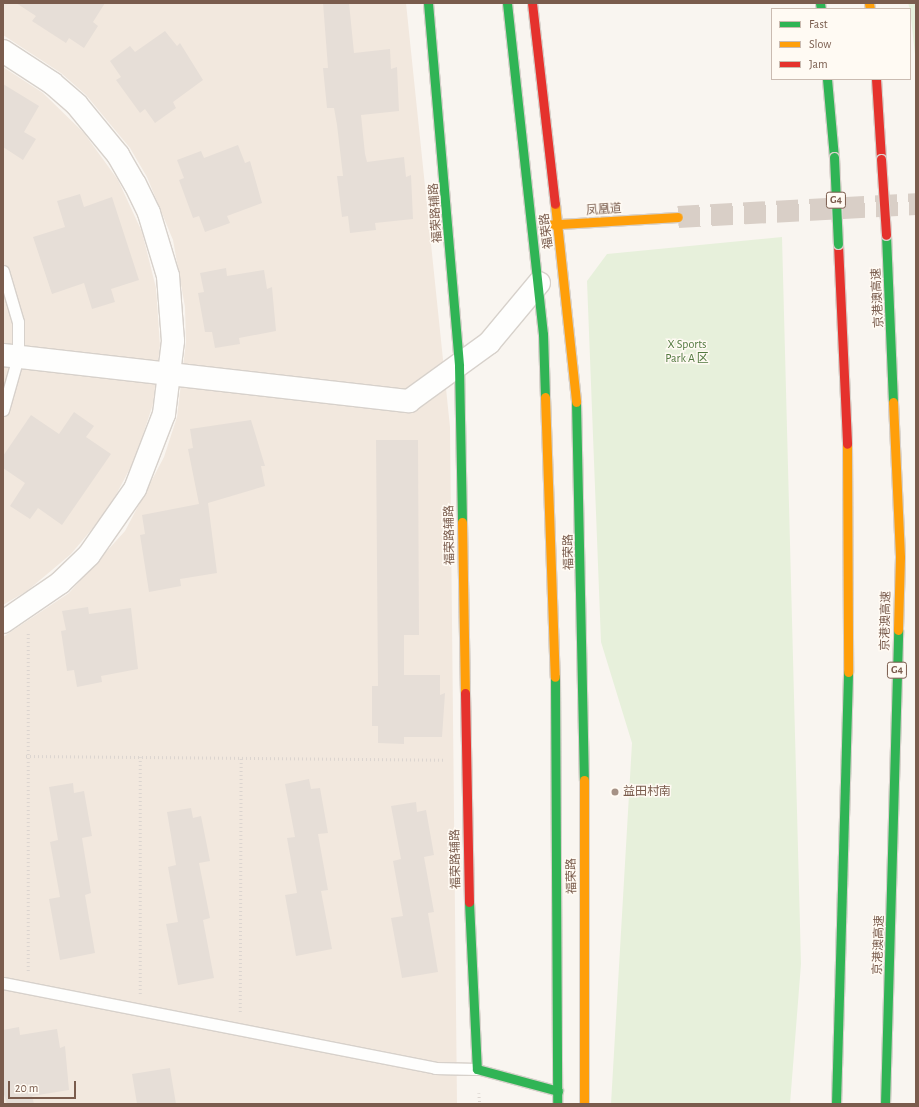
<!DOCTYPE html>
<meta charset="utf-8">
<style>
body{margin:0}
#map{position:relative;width:919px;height:1107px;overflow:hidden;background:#f9f5f0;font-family:"Alegreya Sans","Noto Sans SC",sans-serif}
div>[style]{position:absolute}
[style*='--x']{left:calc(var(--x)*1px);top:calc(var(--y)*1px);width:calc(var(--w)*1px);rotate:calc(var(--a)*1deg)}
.residential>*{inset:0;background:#f2e8de}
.green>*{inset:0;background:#e7f0db}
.building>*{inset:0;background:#e6ded7}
.secondary-tunnel>*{height:22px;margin-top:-11px;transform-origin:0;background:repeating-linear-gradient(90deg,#d9cfc7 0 22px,transparent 0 33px)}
.path>*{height:2.5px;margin-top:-1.25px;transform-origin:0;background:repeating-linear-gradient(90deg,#dcd5d0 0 1px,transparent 0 4px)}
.roads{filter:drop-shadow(1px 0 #d7d1cb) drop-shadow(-1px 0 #d7d1cb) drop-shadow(0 1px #d7d1cb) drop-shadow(0 -1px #d7d1cb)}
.lane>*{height:11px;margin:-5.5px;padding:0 5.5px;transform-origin:5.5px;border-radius:5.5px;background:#fefefd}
.street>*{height:22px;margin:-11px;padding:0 11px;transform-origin:11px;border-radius:11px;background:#fefefd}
.fast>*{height:9px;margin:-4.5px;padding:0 4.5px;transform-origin:4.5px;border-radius:4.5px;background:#30b455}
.slow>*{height:9px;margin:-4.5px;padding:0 4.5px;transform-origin:4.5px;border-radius:4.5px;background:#ff9f0a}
.jam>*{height:9px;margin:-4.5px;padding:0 4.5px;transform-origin:4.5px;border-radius:4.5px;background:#e5322d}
.bridges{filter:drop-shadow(1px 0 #dad1cc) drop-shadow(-1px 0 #dad1cc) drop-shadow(0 1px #dad1cc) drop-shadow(0 -1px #dad1cc)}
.fast-bridge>*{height:9px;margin:-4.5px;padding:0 4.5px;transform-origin:4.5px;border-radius:4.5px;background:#30b455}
.jam-bridge>*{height:9px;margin:-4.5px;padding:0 4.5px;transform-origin:4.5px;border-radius:4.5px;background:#e5322d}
.dots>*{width:11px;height:11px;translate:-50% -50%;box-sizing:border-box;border:2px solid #fffaf3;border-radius:50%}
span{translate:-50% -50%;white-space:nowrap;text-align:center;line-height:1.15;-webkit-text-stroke:3px #fffaf3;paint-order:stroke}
.shield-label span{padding:1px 3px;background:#fffaf3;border:1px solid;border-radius:3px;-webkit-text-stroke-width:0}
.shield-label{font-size:11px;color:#7a5c4d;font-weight:700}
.street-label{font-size:12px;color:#7a5c4d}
.park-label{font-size:12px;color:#537a41}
.poi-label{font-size:12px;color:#7a5c4d}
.left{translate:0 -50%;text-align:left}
.frame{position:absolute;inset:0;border:4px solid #7a5c4d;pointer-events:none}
.legend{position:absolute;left:771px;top:8px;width:140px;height:72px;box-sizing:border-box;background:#fffaf3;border:1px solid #cabbb1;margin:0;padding:5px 7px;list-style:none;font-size:12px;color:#7a5c4d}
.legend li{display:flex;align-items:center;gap:8px;height:20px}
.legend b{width:20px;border:1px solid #cabbb1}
.scale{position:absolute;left:8px;top:1081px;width:68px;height:18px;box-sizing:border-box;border:2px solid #7a5c4d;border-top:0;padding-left:5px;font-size:12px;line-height:14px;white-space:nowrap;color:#7a5c4d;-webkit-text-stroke:3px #fffaf3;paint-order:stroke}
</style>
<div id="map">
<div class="residential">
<i style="clip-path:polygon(3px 3px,406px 3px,450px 427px,457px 1104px,3px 1104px,3px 637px,69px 593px,125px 531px,164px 457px,177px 417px,186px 342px,185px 307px,173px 240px,147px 177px,130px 148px,86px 95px,61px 73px,3px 35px)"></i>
<i style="clip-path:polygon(3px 67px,43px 93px,84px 133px,118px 180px,142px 232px,156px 288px,160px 346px,153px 404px,135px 459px,108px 510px,71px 554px,27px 591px,3px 605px)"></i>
</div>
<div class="green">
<i style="clip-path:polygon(908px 3px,916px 3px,916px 63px,910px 9px)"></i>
<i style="clip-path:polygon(782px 237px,801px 964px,790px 1104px,611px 1104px,632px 743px,601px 642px,587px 281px,607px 254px)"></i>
</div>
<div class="building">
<i style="clip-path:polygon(16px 3px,105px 3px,93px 22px,98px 26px,84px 48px,69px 38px,66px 43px,32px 21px,36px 16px)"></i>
<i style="clip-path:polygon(323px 3px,349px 3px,354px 53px,390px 49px,391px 69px,397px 67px,399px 111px,361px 115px,365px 154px,367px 162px,404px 157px,406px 177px,411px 175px,413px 219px,375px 223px,376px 230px,350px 233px,348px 216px,342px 217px,337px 176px,343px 176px,337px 125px,334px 108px,327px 108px,323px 68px,328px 68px)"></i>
<i style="clip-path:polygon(165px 31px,177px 46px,180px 43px,203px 80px,173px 102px,176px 108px,155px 123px,145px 109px,140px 113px,116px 80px,121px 77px,110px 61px,130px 46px,135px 52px)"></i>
<i style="clip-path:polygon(3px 84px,39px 106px,24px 132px,36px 139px,23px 160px,3px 147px)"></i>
<i style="clip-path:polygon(238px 145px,245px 163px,250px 161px,262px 203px,227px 216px,230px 223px,205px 232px,199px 216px,193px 218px,179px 180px,184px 178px,177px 160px,201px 151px,204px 158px)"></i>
<i style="clip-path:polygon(80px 194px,84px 207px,112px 197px,139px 280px,111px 289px,115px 302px,92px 309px,84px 283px,52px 294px,33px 237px,65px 227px,57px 201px)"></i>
<i style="clip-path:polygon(226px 268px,227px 276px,264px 270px,267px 289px,272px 287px,276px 331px,239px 338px,240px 344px,215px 348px,212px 332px,205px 332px,198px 293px,204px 292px,200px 273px)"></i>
<i style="clip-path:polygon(74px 412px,94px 426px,86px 437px,111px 454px,62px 525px,38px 508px,30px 519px,10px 506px,25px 483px,3px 468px,3px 456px,31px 415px,59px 434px)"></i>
<i style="clip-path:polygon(251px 420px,265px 466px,261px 466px,265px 486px,208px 503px,217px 573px,180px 579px,181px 586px,149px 592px,140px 535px,145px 534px,142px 515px,199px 504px,188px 449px,193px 448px,190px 429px)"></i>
<i style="clip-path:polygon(376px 440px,418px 440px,419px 635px,404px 635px,404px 675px,440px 675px,440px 695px,445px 693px,442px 737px,404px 737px,404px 744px,378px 743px,378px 726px,372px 726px,372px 686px,378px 686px)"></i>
<i style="clip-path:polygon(88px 607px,89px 614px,131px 608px,138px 669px,101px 676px,102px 682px,77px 687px,74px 670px,67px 671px,61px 631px,66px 630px,62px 611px)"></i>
<i style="clip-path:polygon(309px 779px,311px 789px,320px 788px,328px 833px,318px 834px,328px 890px,321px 891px,332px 949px,296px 956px,285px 895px,297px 893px,287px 838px,295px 837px,285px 784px)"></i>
<i style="clip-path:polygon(73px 783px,74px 793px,84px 791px,92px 836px,82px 838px,91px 893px,85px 895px,95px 953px,60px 960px,49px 899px,60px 897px,50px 842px,58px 840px,49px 787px)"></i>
<i style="clip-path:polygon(416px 802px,417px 812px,426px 810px,434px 855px,424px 857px,434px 912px,428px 913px,438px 972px,402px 978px,391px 918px,403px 916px,393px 861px,401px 859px,391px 806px)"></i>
<i style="clip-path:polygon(191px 808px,193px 818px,201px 816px,210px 861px,199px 863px,210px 918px,203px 920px,214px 978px,178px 985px,166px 924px,178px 922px,168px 867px,176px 865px,167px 812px)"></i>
<i style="clip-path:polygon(19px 1027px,20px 1035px,57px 1029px,60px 1048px,65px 1046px,69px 1090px,32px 1096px,34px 1104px,7px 1104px,3px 1091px,3px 1030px)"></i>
<i style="clip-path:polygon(170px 1068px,176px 1104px,137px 1104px,132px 1074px)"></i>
</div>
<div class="secondary-tunnel">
<i style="--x:678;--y:217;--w:238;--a:-3.1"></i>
</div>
<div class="path">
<i style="--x:26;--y:756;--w:418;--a:0.5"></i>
<i style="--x:28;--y:971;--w:339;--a:-90"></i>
<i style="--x:140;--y:994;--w:237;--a:-90"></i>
<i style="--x:240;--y:1012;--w:255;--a:-89.8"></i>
<i style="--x:479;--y:1093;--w:11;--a:85"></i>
</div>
<div class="roads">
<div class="lane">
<i style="--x:3;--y:271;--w:53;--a:73.6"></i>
<i style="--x:18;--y:322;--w:35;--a:90"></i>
<i style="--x:18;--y:357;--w:55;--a:105.8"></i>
<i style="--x:3;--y:983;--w:440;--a:11.1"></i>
<i style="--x:435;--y:1068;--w:42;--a:1.4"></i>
</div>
<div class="street">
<i style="--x:3;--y:51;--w:59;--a:33.1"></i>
<i style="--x:52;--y:83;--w:33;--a:41"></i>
<i style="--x:77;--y:105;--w:65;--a:50.6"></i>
<i style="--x:118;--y:155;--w:34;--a:60"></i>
<i style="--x:135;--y:184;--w:32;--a:64"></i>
<i style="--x:149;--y:213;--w:66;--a:73.2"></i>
<i style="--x:168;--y:276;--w:65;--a:85.6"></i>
<i style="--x:173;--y:341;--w:74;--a:97"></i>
<i style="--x:164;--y:414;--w:80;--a:111.1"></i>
<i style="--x:135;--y:489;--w:80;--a:124.9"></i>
<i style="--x:89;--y:555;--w:40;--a:136"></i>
<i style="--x:60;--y:583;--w:69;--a:145.6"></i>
<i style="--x:3;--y:355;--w:409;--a:6.5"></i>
<i style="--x:409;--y:401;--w:99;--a:-35.9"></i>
<i style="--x:489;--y:343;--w:78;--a:-50.2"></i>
</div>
<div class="fast">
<i style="--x:428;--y:3;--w:364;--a:85.1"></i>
<i style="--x:459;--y:366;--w:156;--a:88.9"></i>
<i style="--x:507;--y:3;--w:333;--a:83.8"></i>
<i style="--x:543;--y:334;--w:63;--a:88.2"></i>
<i style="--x:820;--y:3;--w:6;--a:81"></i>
<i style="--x:827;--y:79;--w:78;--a:84.9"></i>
<i style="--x:886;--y:235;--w:167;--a:87.6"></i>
<i style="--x:576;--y:402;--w:378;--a:88.8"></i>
<i style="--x:555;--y:677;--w:427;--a:89.7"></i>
<i style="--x:469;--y:902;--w:167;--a:87.3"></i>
<i style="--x:477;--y:1069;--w:84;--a:15.2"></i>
<i style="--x:836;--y:1104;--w:432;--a:-88.4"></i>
<i style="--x:885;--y:1104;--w:474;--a:-88.4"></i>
</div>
<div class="slow">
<i style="--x:869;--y:3;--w:6;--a:81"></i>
<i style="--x:555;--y:204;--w:199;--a:83.9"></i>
<i style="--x:543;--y:225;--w:135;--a:-3.4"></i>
<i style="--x:545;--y:397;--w:280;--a:88"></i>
<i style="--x:893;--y:402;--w:155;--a:87.4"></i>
<i style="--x:900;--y:557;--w:73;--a:91.6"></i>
<i style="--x:847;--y:444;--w:228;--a:89.7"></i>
<i style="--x:462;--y:522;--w:171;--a:89"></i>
<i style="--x:584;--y:780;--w:324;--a:90"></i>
</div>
<div class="jam">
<i style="--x:532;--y:3;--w:202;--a:83.5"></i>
<i style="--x:876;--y:79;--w:80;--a:86.4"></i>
<i style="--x:838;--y:244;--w:200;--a:87.4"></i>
<i style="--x:465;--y:693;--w:209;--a:88.9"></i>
</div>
</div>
<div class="bridges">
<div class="fast-bridge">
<i style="--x:834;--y:157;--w:87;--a:87.4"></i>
</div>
<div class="jam-bridge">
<i style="--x:881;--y:159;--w:76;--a:86.2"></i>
</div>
</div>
<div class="dots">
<i style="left:615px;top:792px;background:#a69286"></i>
</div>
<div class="shield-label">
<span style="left:836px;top:200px">G4</span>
<span style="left:897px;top:670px">G4</span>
</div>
<div class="street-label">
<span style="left:604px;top:210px;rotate:-4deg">凤凰道</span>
<span style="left:436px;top:213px;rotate:-94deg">福荣路辅路</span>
<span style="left:547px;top:231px;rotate:-97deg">福荣路</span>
<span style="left:878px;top:298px;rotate:-93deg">京港澳高速</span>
<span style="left:450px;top:535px;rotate:-91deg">福荣路辅路</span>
<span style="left:569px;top:552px;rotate:-91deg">福荣路</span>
<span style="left:886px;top:621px;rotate:-89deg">京港澳高速</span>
<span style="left:456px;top:859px;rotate:-91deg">福荣路辅路</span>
<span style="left:572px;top:876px;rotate:-91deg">福荣路</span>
<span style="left:879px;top:945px;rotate:-88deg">京港澳高速</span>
</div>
<div class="park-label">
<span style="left:687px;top:352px">X Sports<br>Park A 区</span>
</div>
<div class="poi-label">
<span class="left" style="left:623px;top:792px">益田村南</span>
</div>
<div class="frame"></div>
<ul class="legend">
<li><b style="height:5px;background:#30b455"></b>Fast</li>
<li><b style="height:5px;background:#ff9f0a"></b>Slow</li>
<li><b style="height:5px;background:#e5322d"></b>Jam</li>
</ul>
<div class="scale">20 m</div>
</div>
